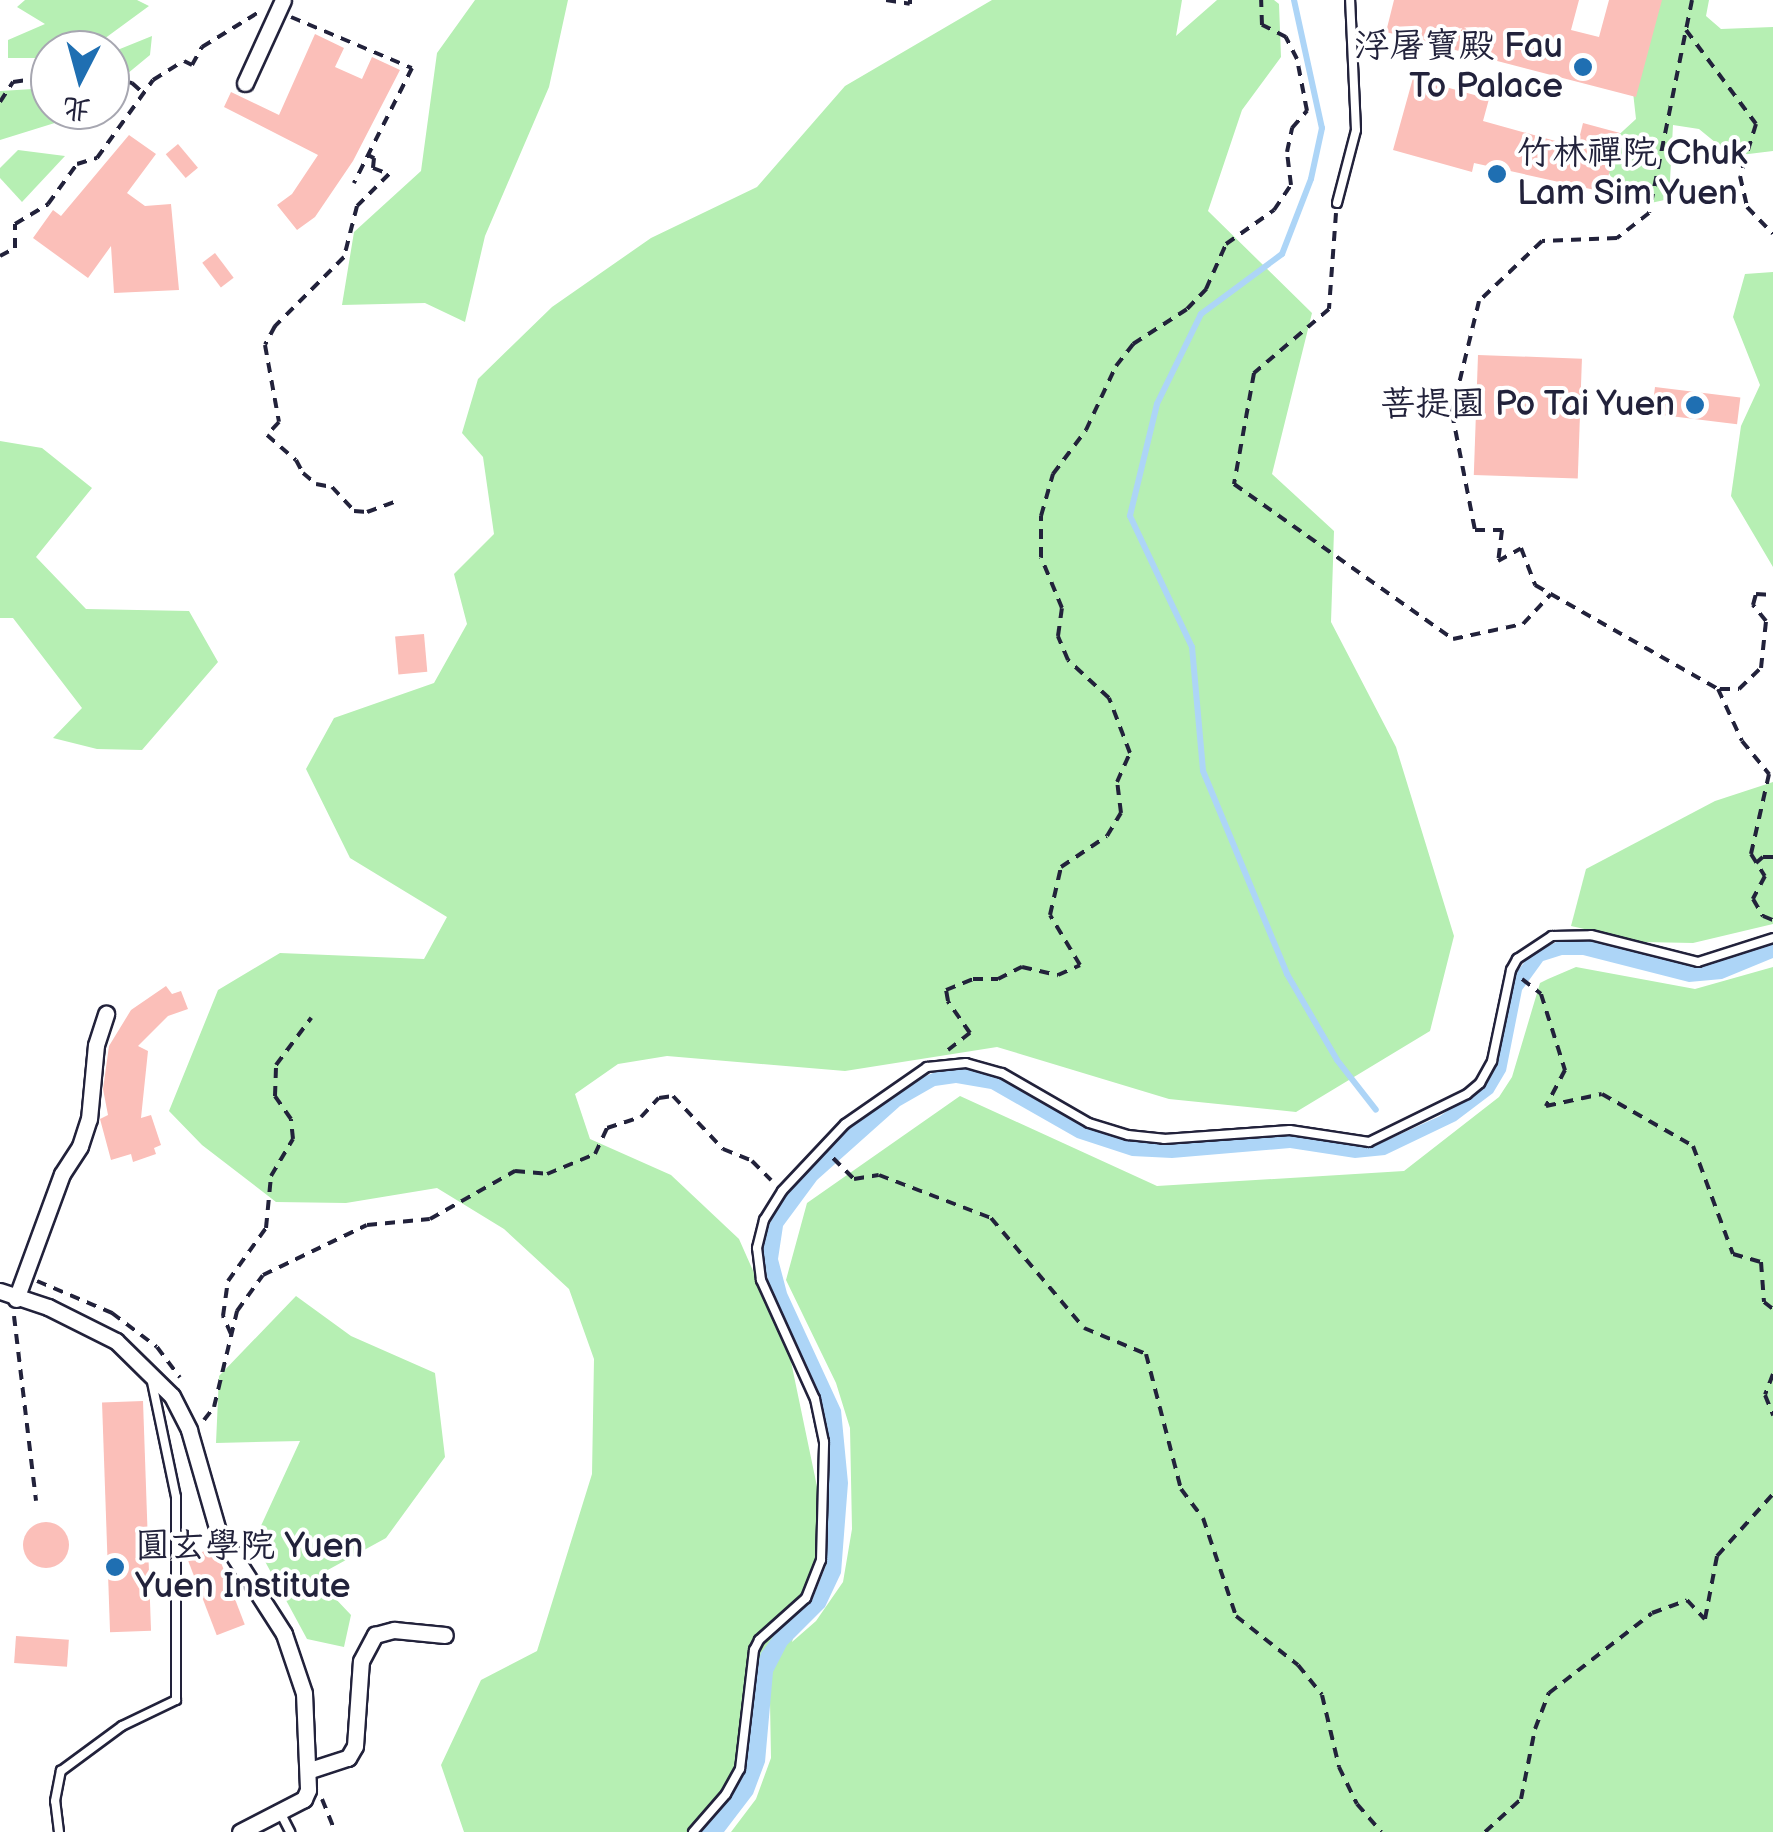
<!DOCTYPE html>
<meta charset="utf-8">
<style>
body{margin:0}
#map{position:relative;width:1773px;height:1832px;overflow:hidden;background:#fff;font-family:"Balsamiq Sans","LXGW WenKai TC",sans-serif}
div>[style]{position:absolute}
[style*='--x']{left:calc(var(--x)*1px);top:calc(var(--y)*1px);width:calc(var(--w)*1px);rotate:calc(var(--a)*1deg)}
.green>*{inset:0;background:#b6efb3}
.water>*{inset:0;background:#add5f7}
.stream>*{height:6px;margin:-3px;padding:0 3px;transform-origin:3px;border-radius:3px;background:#add5f7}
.building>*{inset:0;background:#fbbfb9;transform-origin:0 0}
.round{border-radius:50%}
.path>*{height:4px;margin-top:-2px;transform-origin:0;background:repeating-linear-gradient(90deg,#22223b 0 10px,transparent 0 18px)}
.roads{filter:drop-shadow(2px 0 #22223b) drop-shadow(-2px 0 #22223b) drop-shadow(0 2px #22223b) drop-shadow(0 -2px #22223b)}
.service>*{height:8px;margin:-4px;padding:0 4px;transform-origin:4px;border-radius:4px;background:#fff}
.minor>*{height:15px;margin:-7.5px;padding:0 7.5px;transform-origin:7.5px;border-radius:7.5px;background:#fff}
.dots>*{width:28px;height:28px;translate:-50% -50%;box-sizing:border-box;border:5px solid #fff;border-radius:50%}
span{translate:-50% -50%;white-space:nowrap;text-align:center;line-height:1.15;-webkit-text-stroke:8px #fff;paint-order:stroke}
.poi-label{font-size:35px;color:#22223b}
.right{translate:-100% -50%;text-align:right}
.left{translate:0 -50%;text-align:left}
.north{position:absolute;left:30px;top:30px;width:100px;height:100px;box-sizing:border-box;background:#fff;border:2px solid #a7a7b1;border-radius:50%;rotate:186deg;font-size:28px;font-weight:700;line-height:40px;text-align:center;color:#22223b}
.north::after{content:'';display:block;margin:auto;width:35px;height:45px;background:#1f6fb2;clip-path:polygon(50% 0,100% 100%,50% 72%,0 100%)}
</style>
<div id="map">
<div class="green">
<i style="clip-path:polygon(25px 0,137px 0,149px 6px,89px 50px,50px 50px,50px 58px,8px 58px,8px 40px,45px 24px,17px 7px)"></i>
<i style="clip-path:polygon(475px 0,568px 0,549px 87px,485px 236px,465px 322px,425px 303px,342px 305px,354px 232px,421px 171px,437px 53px)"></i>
<i style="clip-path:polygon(992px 0,1182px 0,1176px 36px,1217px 0,1274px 0,1279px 4px,1281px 57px,1242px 110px,1208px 211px,1312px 313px,1272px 474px,1334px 531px,1331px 622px,1396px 747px,1454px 936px,1430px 1031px,1296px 1112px,1169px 1099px,997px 1047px,845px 1071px,667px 1056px,618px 1064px,575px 1094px,590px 1139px,671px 1175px,739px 1239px,789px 1352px,825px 1525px,792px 1642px,816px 1621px,843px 1582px,852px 1529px,850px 1428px,836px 1383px,786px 1280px,807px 1203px,960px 1096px,1157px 1186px,1404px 1171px,1499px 1097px,1512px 1077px,1540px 983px,1548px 979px,1576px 967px,1695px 989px,1773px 967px,1773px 1832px,731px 1832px,756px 1799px,771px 1758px,770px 1702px,736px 1790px,708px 1832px,464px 1832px,441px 1765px,481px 1680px,537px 1651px,592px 1474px,594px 1359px,569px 1289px,504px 1229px,437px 1188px,346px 1203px,276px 1202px,202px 1145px,169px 1111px,218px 990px,280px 953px,424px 959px,447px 917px,350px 858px,306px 769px,334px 718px,434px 683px,467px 624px,454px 574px,494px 534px,483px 457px,462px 433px,478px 379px,552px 307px,651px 238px,757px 187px,845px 86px)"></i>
<i style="clip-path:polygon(1650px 0,1709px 0,1706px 16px,1721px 29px,1773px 27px,1773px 151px,1732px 156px,1699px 129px,1673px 125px,1669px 199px,1637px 206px,1620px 195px,1599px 153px,1636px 119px,1631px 74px)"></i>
<i style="clip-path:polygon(152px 36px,150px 55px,110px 88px,114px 63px,110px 53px)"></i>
<i style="clip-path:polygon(50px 88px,50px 110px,83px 110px,74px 117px,0 140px,0 91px)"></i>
<i style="clip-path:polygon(18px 150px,65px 156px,22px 202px,0 178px,0 168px)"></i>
<i style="clip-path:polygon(1773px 272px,1773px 567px,1731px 496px,1741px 426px,1760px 385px,1733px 317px,1745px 274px)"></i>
<i style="clip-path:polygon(0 441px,42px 448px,92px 488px,36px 557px,86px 609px,189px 611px,218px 662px,142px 750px,97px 749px,53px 738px,82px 708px,13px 618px,0 618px)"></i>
<i style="clip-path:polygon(1773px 782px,1773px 924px,1693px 943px,1643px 942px,1571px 926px,1586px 869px,1715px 801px)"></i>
<i style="clip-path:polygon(296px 1296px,351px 1336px,435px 1373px,445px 1457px,386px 1538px,315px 1577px,351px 1615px,344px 1647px,307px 1639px,254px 1541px,300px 1441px,216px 1443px,219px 1376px)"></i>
</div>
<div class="water">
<i style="clip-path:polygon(1560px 940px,1589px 941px,1696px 967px,1773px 942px,1773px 958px,1722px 979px,1689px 982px,1583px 955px,1562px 955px,1543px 961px,1522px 990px,1506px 1071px,1493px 1093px,1456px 1121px,1385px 1155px,1355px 1158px,1290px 1148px,1172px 1158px,1132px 1156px,1077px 1138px,991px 1089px,956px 1083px,935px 1086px,900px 1106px,817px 1180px,783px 1226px,778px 1259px,787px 1293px,841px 1410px,848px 1483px,841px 1573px,825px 1607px,787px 1645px,773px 1672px,765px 1762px,753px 1794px,724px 1832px,698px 1832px,731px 1796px,746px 1766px,754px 1678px,761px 1653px,780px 1627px,812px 1600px,827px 1563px,827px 1431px,813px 1381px,770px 1288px,762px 1259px,764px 1237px,778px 1205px,828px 1149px,855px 1123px,913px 1081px,938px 1071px,961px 1068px,994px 1075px,1092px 1129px,1134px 1142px,1302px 1135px,1374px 1146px,1440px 1116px,1486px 1084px,1496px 1062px,1516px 973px,1529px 956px)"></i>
</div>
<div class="stream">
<i style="--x:1294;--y:0;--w:131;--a:77.7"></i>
<i style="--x:1322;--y:128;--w:52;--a:102.2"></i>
<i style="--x:1311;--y:179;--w:80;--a:111.1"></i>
<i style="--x:1282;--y:254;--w:101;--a:143.5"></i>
<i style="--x:1201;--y:314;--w:100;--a:116.1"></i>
<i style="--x:1157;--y:404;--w:115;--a:103.6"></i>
<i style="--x:1130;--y:516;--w:145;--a:64.7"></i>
<i style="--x:1192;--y:647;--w:124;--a:84.9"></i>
<i style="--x:1203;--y:771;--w:220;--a:67.5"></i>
<i style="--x:1287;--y:974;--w:99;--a:59.8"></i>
<i style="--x:1337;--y:1060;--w:63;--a:52"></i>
</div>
<div class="building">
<i style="clip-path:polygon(1394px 0,1579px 0,1571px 30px,1599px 37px,1609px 0,1662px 0,1636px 97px,1386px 32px)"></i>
<i style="clip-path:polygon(315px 34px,344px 48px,335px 67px,362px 79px,372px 57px,400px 70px,353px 161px,315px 217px,297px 230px,277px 205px,292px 194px,318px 155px,224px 107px,231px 92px,279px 115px)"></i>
<i style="clip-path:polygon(1413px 78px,1489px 99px,1483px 121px,1577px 147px,1583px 123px,1620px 133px,1604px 192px,1474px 163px,1472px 172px,1393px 150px)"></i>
<i style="clip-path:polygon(129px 135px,156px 154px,127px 193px,145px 206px,171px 204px,179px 290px,114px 293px,111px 246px,88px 278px,33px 238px,53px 210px,61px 216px)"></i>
<i style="left:178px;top:144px;width:31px;height:16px;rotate:50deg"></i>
<i style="left:215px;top:253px;width:31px;height:16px;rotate:53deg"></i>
<i style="left:1478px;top:355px;width:104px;height:120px;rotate:2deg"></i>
<i style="left:1655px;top:387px;width:86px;height:27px;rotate:7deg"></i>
<i style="left:424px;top:634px;width:38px;height:29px;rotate:85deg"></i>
<i style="clip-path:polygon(166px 986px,172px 994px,181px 991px,188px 1009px,168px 1016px,138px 1046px,148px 1051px,141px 1118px,151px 1115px,161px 1145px,154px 1148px,156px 1154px,133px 1162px,131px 1154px,111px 1160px,100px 1119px,108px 1115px,103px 1089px,109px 1046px,131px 1010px)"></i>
<i style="left:143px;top:1401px;width:230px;height:41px;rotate:88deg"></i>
<i class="round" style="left:23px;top:1522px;width:46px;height:46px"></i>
<i style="left:215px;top:1547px;width:83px;height:30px;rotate:69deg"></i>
<i style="left:16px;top:1636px;width:53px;height:27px;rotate:4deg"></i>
</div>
<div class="path">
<i style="--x:886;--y:0;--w:24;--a:9"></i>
<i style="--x:910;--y:4;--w:4;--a:-90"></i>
<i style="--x:1692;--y:0;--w:217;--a:101.4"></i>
<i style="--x:1649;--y:213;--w:41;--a:142"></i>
<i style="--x:1617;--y:238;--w:75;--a:177.7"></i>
<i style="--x:1542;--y:241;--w:87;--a:136.4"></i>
<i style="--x:1479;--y:301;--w:115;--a:103.6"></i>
<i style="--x:1452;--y:413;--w:119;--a:78.9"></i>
<i style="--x:1475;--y:530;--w:27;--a:0"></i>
<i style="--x:1502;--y:530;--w:31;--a:97"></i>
<i style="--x:1498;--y:561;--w:26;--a:-29"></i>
<i style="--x:1521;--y:548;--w:40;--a:69"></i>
<i style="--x:1535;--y:585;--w:210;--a:29.6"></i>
<i style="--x:1718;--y:689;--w:57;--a:65.2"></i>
<i style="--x:1742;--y:741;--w:43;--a:50.7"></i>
<i style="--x:1769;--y:774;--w:82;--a:102.7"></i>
<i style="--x:1751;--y:854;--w:26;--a:58"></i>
<i style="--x:1765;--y:876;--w:26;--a:118"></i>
<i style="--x:1753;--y:899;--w:20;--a:60"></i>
<i style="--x:1763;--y:916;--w:11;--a:22"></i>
<i style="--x:291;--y:17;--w:131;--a:22.9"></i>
<i style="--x:412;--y:68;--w:129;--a:116.8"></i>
<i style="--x:1686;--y:30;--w:117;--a:53.3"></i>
<i style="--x:1756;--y:124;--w:54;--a:107.1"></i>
<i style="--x:1740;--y:176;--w:32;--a:77"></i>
<i style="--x:1747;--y:207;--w:37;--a:46"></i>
<i style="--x:110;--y:78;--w:23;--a:13"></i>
<i style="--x:132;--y:83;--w:15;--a:42"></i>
<i style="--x:0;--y:102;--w:24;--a:-57"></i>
<i style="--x:13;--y:82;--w:37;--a:-8"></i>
<i style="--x:368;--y:155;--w:7;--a:27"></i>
<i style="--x:374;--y:158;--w:10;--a:96"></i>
<i style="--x:373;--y:168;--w:17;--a:21"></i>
<i style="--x:389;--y:174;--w:45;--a:135"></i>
<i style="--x:357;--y:206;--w:53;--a:104.3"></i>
<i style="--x:344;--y:257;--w:98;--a:135"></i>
<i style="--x:275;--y:326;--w:21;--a:118"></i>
<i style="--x:265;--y:345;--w:78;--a:79.7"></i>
<i style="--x:279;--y:422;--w:18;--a:133"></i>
<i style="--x:267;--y:435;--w:38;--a:41"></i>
<i style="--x:296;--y:460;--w:15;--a:62"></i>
<i style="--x:303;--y:473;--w:17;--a:40"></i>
<i style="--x:316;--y:484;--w:16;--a:11"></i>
<i style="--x:332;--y:487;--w:33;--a:47"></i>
<i style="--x:354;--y:511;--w:13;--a:4"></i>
<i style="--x:367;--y:512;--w:33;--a:-20"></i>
<i style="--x:1336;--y:213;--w:96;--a:94.2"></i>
<i style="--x:1329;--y:309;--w:99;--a:139.5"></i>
<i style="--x:1254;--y:373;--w:113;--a:100.2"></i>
<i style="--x:1234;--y:484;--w:268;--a:35.3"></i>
<i style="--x:1453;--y:639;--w:72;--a:-12.1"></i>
<i style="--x:1523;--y:624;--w:41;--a:-47"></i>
<i style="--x:0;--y:256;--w:17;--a:-28"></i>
<i style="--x:15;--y:248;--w:24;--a:-90"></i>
<i style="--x:15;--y:224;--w:39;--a:-31"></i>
<i style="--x:48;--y:204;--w:49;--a:-54.1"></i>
<i style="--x:77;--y:164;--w:21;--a:-17"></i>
<i style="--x:97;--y:158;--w:96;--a:-54.3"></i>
<i style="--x:153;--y:80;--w:36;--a:-32"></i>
<i style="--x:184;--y:61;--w:9;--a:27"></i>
<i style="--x:192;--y:65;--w:21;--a:-61"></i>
<i style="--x:202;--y:47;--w:67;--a:-31.6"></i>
<i style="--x:1720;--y:689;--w:19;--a:0"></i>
<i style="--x:1739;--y:689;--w:30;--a:-44"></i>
<i style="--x:1761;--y:668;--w:47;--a:-83.9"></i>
<i style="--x:1766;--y:621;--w:21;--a:-129"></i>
<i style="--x:1753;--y:605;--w:11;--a:-75"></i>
<i style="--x:1756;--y:594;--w:17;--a:3"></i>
<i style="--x:1756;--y:863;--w:9;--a:-41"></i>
<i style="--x:1763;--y:857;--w:10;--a:0"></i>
<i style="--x:1522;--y:979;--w:24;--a:38"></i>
<i style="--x:1541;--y:994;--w:80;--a:72.5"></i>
<i style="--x:1565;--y:1070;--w:41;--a:117.8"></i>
<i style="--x:948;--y:1050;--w:28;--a:-38"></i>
<i style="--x:970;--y:1033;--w:39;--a:-125"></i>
<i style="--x:948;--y:1001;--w:11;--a:-100"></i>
<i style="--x:946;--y:990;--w:29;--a:-22"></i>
<i style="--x:973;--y:979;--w:25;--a:0"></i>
<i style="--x:998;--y:979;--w:27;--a:-27"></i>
<i style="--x:1022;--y:967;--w:37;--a:13"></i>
<i style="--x:1058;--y:975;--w:24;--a:-24"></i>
<i style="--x:1080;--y:965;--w:58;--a:-121"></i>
<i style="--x:1050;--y:915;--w:49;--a:-77.1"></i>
<i style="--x:1061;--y:867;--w:55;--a:-34"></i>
<i style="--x:1107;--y:836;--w:27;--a:-59"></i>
<i style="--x:1121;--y:813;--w:31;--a:-97"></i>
<i style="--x:1117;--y:782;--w:32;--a:-66"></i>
<i style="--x:1130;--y:753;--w:59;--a:-110.9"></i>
<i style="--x:1109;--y:698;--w:56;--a:-137.2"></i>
<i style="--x:1068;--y:660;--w:26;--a:-113"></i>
<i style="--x:1058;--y:636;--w:28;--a:-82"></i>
<i style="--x:1062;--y:608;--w:55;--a:-112.4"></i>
<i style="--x:1041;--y:557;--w:41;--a:-90"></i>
<i style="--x:1041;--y:516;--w:44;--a:-74.1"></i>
<i style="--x:1053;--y:474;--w:55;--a:-53.1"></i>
<i style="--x:1086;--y:430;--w:71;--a:-64.9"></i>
<i style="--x:1116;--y:366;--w:28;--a:-52"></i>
<i style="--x:1133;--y:344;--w:64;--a:-32.9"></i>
<i style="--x:1187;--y:309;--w:28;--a:-46"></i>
<i style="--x:1206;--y:289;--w:49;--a:-66"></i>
<i style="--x:1226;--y:244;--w:59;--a:-35.3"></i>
<i style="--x:1274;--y:210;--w:30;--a:-56"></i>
<i style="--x:1291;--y:185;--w:33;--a:-97"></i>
<i style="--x:1287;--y:152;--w:25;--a:-78"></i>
<i style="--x:1292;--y:128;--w:23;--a:-49"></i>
<i style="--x:1307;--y:111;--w:53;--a:-100.9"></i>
<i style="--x:1297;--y:59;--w:25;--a:-117"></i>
<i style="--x:1286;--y:37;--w:27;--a:-153"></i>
<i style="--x:1262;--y:25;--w:25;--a:-92"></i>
<i style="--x:1546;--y:1106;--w:57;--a:-12.1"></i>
<i style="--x:1602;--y:1094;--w:105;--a:29.7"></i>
<i style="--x:1693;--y:1146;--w:115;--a:69.7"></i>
<i style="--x:1733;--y:1254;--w:29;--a:16"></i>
<i style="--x:1761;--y:1262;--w:40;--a:85.7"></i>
<i style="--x:1764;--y:1302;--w:11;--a:38"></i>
<i style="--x:833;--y:1158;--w:30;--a:45"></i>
<i style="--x:854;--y:1179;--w:25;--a:-9"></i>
<i style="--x:879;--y:1175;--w:120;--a:21"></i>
<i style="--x:991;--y:1218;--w:144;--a:49.8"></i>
<i style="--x:1084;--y:1328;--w:67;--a:22.8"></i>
<i style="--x:1146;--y:1354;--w:139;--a:75.5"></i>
<i style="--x:1181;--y:1489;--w:36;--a:53"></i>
<i style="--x:1203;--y:1518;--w:103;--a:71.4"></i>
<i style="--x:1236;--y:1616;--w:79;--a:38.3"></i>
<i style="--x:1298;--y:1665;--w:38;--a:51"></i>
<i style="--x:1322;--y:1695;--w:74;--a:76.7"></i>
<i style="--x:1339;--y:1767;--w:41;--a:64.1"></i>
<i style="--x:1357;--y:1804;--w:37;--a:49"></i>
<i style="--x:37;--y:1281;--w:82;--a:23.1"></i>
<i style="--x:112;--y:1313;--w:56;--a:37.1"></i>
<i style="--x:157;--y:1347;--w:38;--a:53"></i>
<i style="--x:14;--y:1316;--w:186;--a:83.2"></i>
<i style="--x:231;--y:1334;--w:20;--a:-114"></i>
<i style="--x:223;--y:1316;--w:35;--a:-82"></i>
<i style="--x:228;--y:1281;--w:65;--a:-54.4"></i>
<i style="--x:266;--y:1228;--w:52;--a:-84.5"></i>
<i style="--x:271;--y:1176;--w:43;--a:-59.3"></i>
<i style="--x:293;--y:1139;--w:20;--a:-96"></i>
<i style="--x:291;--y:1119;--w:28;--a:-125"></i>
<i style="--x:275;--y:1096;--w:31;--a:-88"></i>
<i style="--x:276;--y:1065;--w:59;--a:-53.3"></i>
<i style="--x:1773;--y:1374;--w:22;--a:111"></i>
<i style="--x:1765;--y:1395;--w:22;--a:68"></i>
<i style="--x:204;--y:1420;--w:16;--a:-52"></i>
<i style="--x:214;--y:1407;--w:99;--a:-76.5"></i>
<i style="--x:237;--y:1311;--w:44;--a:-54.2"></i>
<i style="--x:263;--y:1275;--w:115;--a:-25.7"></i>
<i style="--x:367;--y:1225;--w:63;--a:-5.4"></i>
<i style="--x:430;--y:1219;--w:98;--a:-29.5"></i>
<i style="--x:515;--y:1171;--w:32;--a:5"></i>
<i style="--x:547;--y:1174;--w:52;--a:-22.6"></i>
<i style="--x:595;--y:1154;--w:29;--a:-65"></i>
<i style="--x:607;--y:1128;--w:36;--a:-18"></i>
<i style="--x:641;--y:1117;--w:26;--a:-47"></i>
<i style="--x:659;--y:1098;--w:14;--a:-8"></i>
<i style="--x:673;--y:1096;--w:73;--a:46.7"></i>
<i style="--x:723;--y:1149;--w:31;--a:22"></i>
<i style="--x:752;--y:1161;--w:27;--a:45"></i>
<i style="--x:322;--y:1799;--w:35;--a:68"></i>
<i style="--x:1485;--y:1832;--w:49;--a:-42.5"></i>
<i style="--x:1521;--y:1799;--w:71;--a:-78.7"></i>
<i style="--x:1535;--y:1729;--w:39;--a:-69"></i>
<i style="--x:1549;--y:1693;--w:130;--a:-37.8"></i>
<i style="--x:1652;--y:1613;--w:37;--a:-20"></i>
<i style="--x:1687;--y:1600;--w:26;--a:47"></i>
<i style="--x:1705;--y:1619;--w:64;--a:-79.2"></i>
<i style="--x:1717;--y:1556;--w:84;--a:-47.9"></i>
</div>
<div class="roads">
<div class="service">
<i style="--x:1337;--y:203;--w:75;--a:-75.4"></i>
<i style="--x:1356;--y:130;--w:130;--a:-92.6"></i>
<i style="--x:279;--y:1810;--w:25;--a:63"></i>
<i style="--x:59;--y:1832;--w:31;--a:-97"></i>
<i style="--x:55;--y:1801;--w:31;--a:-79"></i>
<i style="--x:61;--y:1771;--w:76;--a:-36.4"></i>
<i style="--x:122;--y:1726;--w:60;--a:-25.7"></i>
<i style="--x:176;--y:1700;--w:203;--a:-90"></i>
<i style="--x:176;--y:1497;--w:117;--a:-101.8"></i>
<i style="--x:693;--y:1832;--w:50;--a:-49"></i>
<i style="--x:726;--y:1794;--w:29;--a:-61"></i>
<i style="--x:740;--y:1769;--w:120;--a:-83.3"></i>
<i style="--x:754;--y:1650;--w:11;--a:-63"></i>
<i style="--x:759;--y:1640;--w:63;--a:-41.8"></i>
<i style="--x:806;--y:1598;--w:41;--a:-68.5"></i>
<i style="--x:821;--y:1560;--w:118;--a:-88.5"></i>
<i style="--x:824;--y:1442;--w:44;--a:-101.8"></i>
<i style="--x:815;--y:1399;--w:131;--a:-114.4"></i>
<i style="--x:761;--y:1280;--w:32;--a:-97"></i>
<i style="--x:757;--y:1248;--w:29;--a:-76"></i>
<i style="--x:764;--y:1220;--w:34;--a:-58"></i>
<i style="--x:782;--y:1191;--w:92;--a:-46.8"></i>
<i style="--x:845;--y:1124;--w:100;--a:-34.8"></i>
<i style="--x:927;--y:1067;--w:39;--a:-6"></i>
<i style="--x:966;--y:1063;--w:37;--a:16"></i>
<i style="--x:1002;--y:1073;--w:100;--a:29.9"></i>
<i style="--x:1089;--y:1123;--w:41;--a:17.1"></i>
<i style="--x:1128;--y:1135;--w:36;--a:6"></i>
<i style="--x:1164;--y:1139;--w:126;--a:-4.1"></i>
<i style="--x:1290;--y:1130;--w:80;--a:8.6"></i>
<i style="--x:1369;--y:1142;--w:109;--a:-26.1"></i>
<i style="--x:1467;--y:1094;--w:17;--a:-40"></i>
<i style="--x:1480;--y:1083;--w:25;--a:-61"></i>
<i style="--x:1492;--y:1061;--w:93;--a:-78.2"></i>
<i style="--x:1511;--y:970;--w:13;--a:-61"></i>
<i style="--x:1517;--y:959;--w:42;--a:-33.3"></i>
<i style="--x:1552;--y:936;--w:39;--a:-1"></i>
<i style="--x:1591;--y:935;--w:110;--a:14.2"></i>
<i style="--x:1698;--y:962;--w:79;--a:-17.7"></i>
</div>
<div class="minor">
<i style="--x:245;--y:83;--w:91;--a:-65.4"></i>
<i style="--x:0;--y:1291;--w:51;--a:18.4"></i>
<i style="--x:48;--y:1307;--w:76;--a:26.6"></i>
<i style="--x:116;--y:1341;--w:78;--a:44.5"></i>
<i style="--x:172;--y:1396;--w:38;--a:63"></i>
<i style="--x:189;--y:1430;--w:105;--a:74"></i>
<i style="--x:218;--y:1531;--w:122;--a:57.3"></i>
<i style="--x:284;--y:1634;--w:62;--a:71.3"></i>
<i style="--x:304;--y:1693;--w:97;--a:87.6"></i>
<i style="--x:308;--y:1790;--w:10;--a:114"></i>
<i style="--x:304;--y:1799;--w:72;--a:152.7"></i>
<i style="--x:16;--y:1299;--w:133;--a:-69.8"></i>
<i style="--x:62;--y:1174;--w:33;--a:-57"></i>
<i style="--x:80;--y:1146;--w:28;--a:-72"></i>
<i style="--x:89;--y:1119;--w:74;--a:-84.6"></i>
<i style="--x:96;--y:1045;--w:33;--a:-72"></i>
<i style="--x:310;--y:1770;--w:40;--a:-18"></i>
<i style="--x:348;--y:1758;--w:14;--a:-60"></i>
<i style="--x:355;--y:1746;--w:85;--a:-86"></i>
<i style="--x:361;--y:1661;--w:30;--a:-62"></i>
<i style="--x:375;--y:1635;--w:20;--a:-15"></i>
<i style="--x:394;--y:1630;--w:51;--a:5.6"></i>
</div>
</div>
<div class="dots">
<i style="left:1583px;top:67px;background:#1f6fb2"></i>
<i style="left:1497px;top:174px;background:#1f6fb2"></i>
<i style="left:1695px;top:405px;background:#1f6fb2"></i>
<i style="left:115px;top:1567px;background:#1f6fb2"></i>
</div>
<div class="poi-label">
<span class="right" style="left:1563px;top:67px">浮屠寶殿 Fau<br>To Palace</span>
<span class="left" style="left:1517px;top:174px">竹林禪院 Chuk<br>Lam Sim Yuen</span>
<span class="right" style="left:1675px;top:405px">菩提園 Po Tai Yuen</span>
<span class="left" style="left:135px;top:1567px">圓玄學院 Yuen<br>Yuen Institute</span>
</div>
<div class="north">北</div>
</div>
